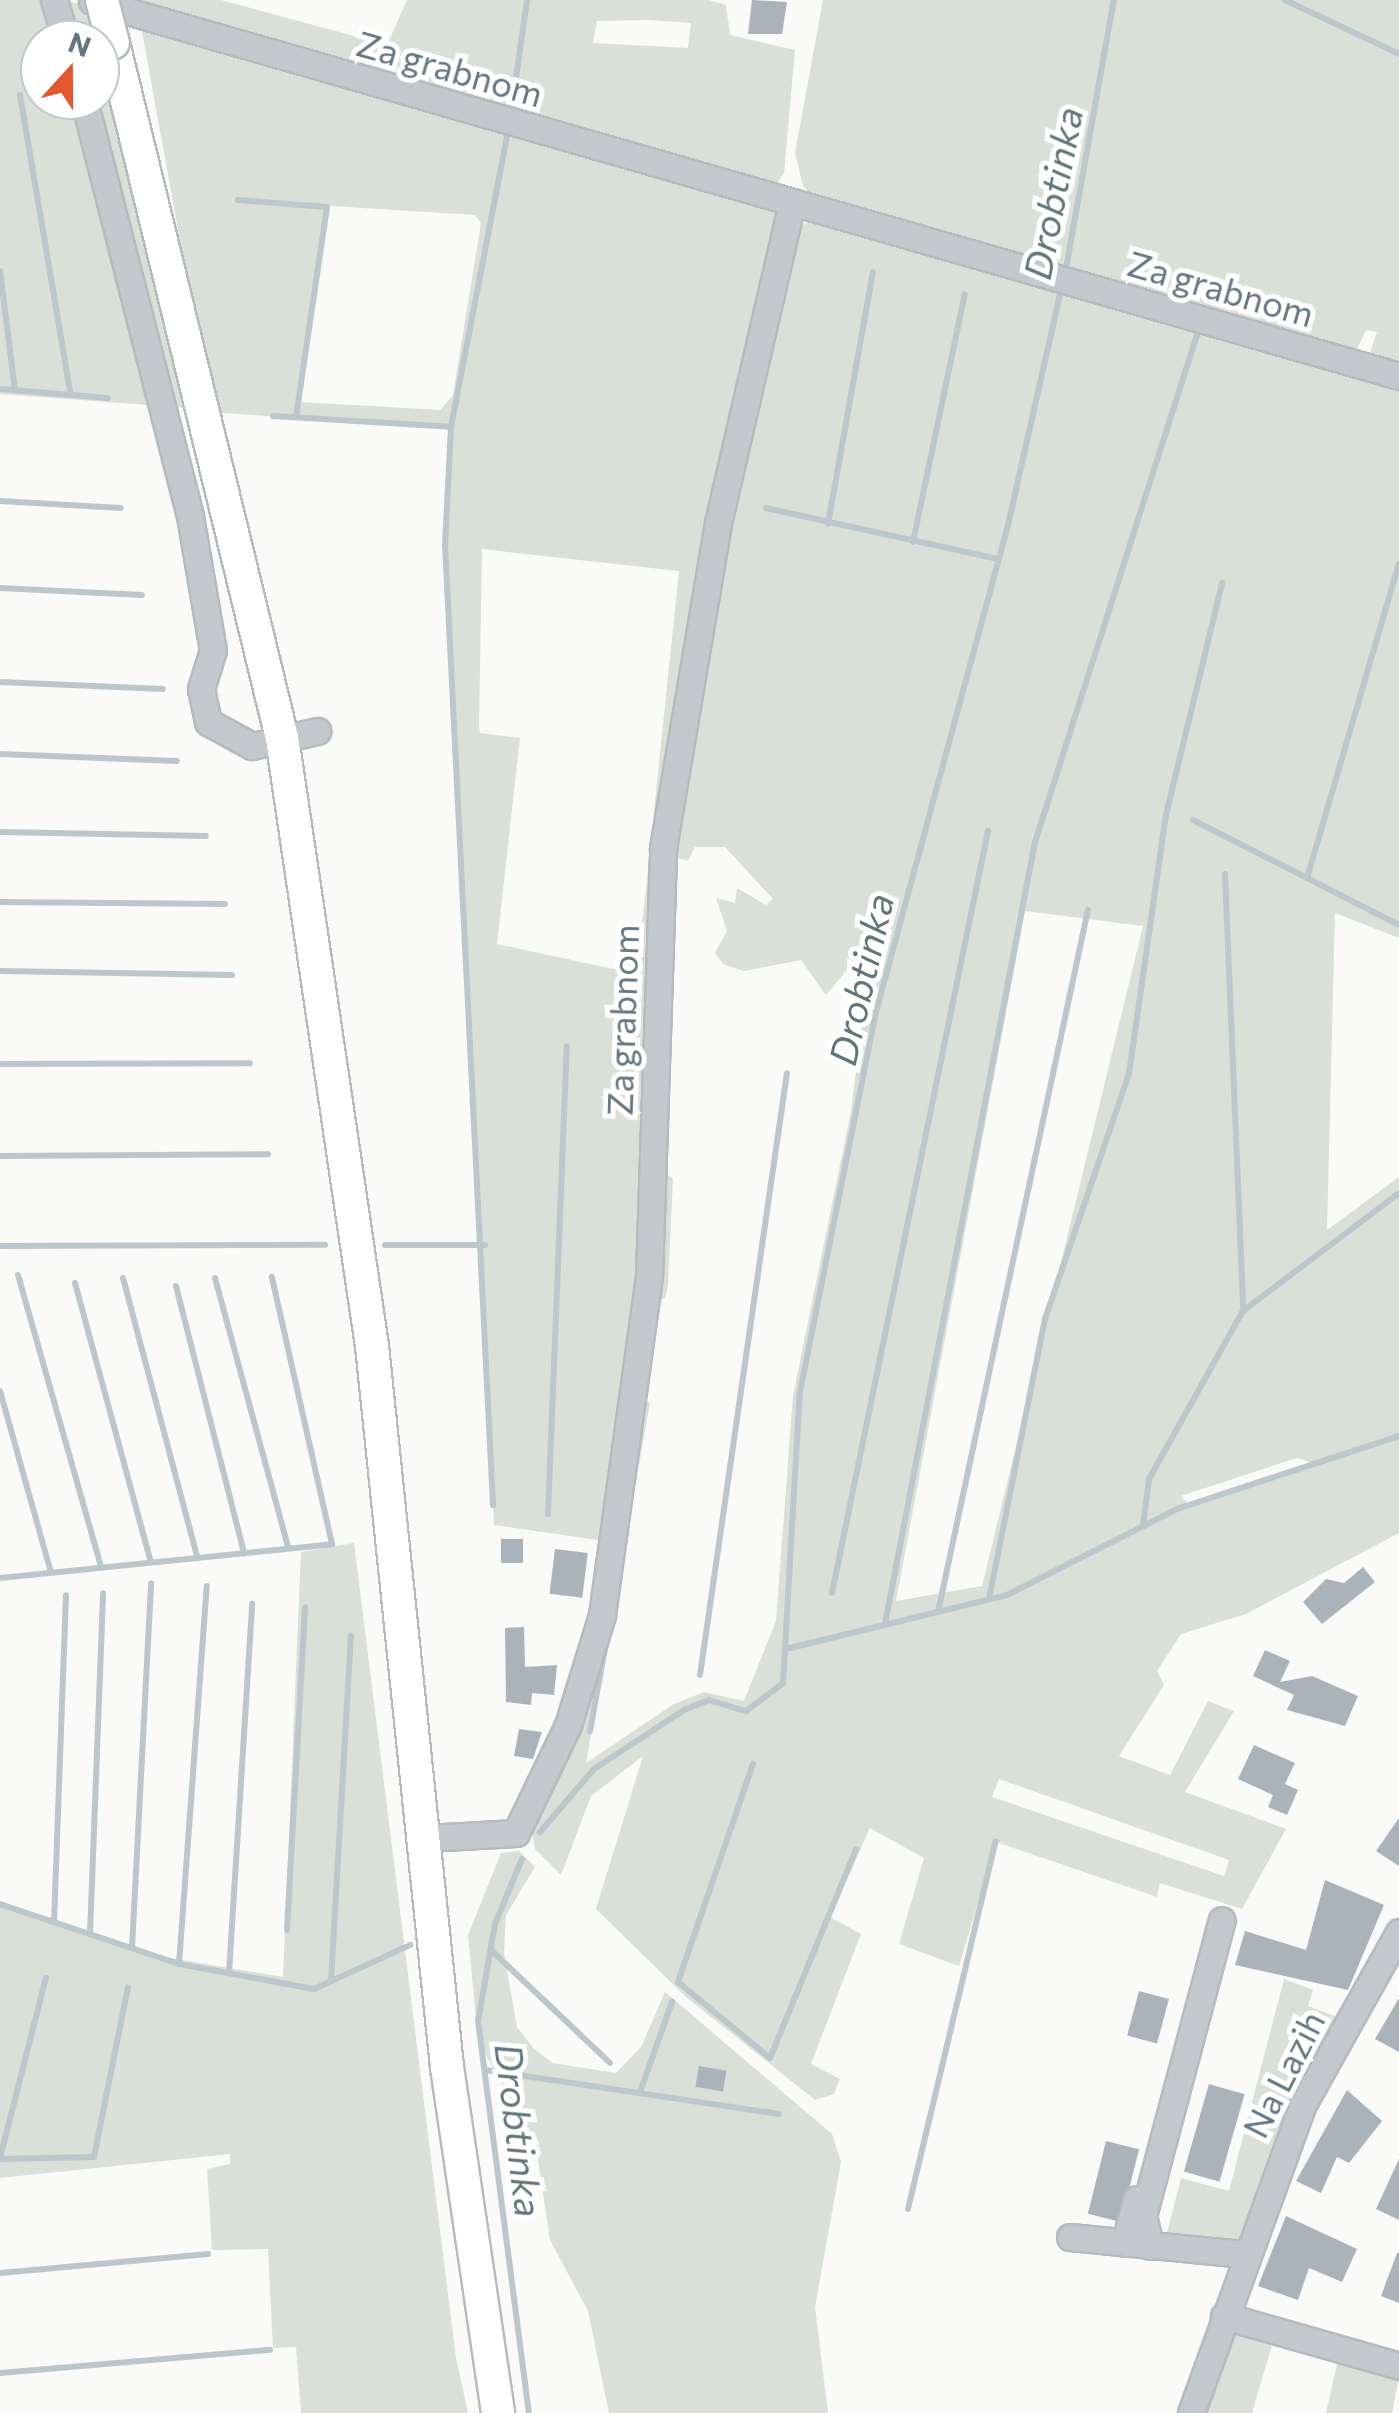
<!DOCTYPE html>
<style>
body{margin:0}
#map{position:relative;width:1399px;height:2413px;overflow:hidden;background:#fafaf8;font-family:Commissioner,sans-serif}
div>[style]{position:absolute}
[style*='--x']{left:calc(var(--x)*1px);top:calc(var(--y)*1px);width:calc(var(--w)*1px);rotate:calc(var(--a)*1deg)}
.green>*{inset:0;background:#dadfd7}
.stream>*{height:6px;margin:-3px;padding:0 3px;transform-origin:3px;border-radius:3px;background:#bbc7cb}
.building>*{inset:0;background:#aab3b9;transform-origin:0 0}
.roads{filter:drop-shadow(2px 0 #b5babe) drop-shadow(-2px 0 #b5babe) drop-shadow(0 2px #b5babe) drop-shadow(0 -2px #b5babe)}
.minor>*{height:25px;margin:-12.5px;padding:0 12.5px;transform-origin:12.5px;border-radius:12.5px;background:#c3c8cc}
.major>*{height:32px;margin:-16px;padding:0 16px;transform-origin:16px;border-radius:16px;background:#fff}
.bridges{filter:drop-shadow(2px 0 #b5babe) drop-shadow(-2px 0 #b5babe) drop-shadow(0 2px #b5babe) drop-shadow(0 -2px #b5babe)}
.major-bridge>*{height:32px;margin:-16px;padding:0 16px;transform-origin:16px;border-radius:16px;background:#fff}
span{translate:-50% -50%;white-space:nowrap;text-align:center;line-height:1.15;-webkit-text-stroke:10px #fff;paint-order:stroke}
.street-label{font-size:35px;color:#657683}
.water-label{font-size:38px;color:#60757c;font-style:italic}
.north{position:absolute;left:20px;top:20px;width:100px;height:100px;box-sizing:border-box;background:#fff;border:2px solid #c1c8cd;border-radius:50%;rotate:21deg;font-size:28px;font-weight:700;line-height:40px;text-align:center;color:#657683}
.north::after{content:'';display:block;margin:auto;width:35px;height:45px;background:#e4572e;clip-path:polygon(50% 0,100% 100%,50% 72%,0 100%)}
</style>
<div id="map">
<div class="green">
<i style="clip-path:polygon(evenodd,0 0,66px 0,125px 19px,202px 409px,0 394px,0 0,40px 40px,100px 40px,100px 100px,40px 100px,40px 40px)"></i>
<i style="clip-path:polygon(evenodd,122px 0,221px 0,387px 45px,407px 0,709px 0,726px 5px,730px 35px,795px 50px,784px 173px,773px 188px,122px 0,649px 20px,691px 23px,688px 48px,593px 43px,597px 21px,649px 20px)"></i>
<i style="clip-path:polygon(823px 0,1399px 0,1399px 369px,1368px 359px,1377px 332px,1366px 330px,1354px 355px,819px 203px,803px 186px,795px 153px)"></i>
<i style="clip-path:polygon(evenodd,141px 26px,770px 207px,778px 219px,679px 720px,640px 1274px,604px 1541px,494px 1525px,447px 600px,449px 429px,211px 412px,141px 26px,330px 206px,475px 215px,481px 223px,453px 395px,440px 410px,300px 402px,330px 206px,141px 26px,482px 549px,679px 571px,643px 917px,627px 972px,497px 944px,520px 738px,480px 733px,479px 725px,482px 549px)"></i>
<i style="clip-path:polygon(evenodd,816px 215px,1399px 385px,1399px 938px,1335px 913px,1327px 1230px,1399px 1177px,1399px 1533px,1246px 1614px,1181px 1634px,1157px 1671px,1164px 1685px,1119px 1756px,1170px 1775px,1208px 1701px,1234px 1711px,1185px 1792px,1286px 1829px,1242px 1909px,1160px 1883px,1157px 1897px,996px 1842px,959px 1966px,899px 1944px,924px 1858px,870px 1828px,830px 1917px,861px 1934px,811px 2064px,840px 2079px,834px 2094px,815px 2100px,685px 1996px,596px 1909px,643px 1756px,591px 1796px,561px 1875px,535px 1849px,531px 1822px,573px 1723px,638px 1395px,650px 1403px,586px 1763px,674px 1704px,704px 1692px,744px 1701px,776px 1621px,793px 1396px,851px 1111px,870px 960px,857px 958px,826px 995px,801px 960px,744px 971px,723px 964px,715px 953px,727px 931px,716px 898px,735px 903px,737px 888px,766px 905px,773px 899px,725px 847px,695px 847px,688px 861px,671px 856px,715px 580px,792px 234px,816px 215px,1025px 911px,1143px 926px,982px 1586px,896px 1601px,1025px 911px,816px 215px,1297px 1458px,1313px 1463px,1211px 1501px,1189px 1505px,1181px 1496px,1297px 1458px,816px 215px,999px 1779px,1229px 1860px,1224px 1876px,992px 1797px,999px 1779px)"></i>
<i style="clip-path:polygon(660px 1170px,673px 1178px,668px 1285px,665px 1299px,650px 1300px)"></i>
<i style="clip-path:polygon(354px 1543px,456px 2358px,468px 2413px,301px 2413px,296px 2347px,273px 2348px,268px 2249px,212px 2250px,207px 2169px,230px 2164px,230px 2154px,0 2178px,0 1902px,165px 1957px,283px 1977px,301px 1552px)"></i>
<i style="clip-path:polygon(519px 1851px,535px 1867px,506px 1915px,504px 1953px,517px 2027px,534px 2049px,553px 2063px,616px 2073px,641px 2047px,665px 1992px,832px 2134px,841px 2162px,815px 2307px,828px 2413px,609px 2413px,588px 2311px,550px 2240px,537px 2154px,478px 2039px,468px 1935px,501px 1853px)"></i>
<i style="clip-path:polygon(1284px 1979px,1313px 1990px,1308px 2006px,1342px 2019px,1297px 2099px,1242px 2236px,1232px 2249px,1165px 2241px,1181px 2178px,1229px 2191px)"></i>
<i style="clip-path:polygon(1234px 2325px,1275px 2335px,1252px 2413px,1197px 2413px)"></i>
<i style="clip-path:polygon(1340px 2351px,1399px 2377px,1392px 2413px,1326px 2413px)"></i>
</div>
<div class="stream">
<i style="--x:1285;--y:0;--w:126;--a:25.3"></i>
<i style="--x:20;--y:95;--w:304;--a:80.4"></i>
<i style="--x:511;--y:113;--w:114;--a:-81.9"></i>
<i style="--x:238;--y:200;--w:89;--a:4.5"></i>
<i style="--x:327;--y:207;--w:212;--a:98.4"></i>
<i style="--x:0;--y:271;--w:120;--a:82.8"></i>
<i style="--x:1065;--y:274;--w:278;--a:-79.9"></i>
<i style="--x:0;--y:389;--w:108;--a:4.8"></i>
<i style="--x:273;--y:416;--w:178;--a:3.5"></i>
<i style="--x:0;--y:501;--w:121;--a:3.3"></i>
<i style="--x:766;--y:508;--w:238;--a:12.4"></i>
<i style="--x:828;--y:524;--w:256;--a:-79.9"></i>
<i style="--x:913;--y:542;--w:253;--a:-78.2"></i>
<i style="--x:0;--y:588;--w:142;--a:2.8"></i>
<i style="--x:0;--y:682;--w:163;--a:2.5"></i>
<i style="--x:0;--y:754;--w:177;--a:2.3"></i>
<i style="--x:1193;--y:820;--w:231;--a:27"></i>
<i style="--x:0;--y:832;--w:206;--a:1.1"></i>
<i style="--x:1225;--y:874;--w:437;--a:87.6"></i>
<i style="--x:1307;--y:878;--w:327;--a:-73.7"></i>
<i style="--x:0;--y:902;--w:225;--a:0.5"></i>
<i style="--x:0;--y:971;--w:232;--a:1"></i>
<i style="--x:0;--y:1064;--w:250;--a:-0.2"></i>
<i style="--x:0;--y:1156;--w:268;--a:-0.4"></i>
<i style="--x:385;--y:1245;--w:100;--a:0"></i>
<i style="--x:0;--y:1246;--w:325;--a:-0.2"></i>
<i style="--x:18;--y:1275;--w:304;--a:74.1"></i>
<i style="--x:123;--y:1278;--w:289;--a:75.1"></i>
<i style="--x:215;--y:1278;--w:278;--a:74.8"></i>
<i style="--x:75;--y:1283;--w:289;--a:74.8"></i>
<i style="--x:176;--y:1286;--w:276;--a:75.7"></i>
<i style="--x:0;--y:1391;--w:188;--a:74.3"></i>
<i style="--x:493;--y:1505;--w:961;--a:-92.86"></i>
<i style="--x:445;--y:545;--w:118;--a:-87.1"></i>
<i style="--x:451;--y:427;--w:308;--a:-79.1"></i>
<i style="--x:548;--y:1514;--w:468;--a:-87.7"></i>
<i style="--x:1143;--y:1526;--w:47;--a:-82.7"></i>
<i style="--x:1149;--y:1479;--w:193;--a:-60.8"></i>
<i style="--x:1243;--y:1311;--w:196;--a:-37.1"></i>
<i style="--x:0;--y:1578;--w:334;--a:-5.8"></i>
<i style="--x:332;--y:1544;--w:274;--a:-102.7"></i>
<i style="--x:832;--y:1593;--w:778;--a:-78.43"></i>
<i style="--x:989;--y:1599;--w:286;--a:-78.7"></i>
<i style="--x:1045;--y:1319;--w:259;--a:-71.1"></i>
<i style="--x:1129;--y:1074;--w:262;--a:-81.9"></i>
<i style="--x:1166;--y:815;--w:239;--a:-76.4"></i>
<i style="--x:938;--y:1612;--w:718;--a:-77.94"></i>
<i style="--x:885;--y:1624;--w:796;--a:-79.14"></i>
<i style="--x:1035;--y:842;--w:535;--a:-72.28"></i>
<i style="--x:790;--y:1648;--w:223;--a:-13.7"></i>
<i style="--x:1007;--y:1595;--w:191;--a:-26.8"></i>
<i style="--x:1177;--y:1509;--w:234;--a:-18.2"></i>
<i style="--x:700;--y:1675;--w:608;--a:-81.78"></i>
<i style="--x:590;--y:1731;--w:202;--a:-79.7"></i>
<i style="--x:753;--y:1764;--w:231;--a:109"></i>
<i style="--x:678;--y:1982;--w:119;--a:39.6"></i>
<i style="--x:770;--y:2058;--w:226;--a:-67.6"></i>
<i style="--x:540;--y:1832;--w:83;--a:-49.4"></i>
<i style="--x:594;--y:1769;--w:108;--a:-33.2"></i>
<i style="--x:684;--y:1710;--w:27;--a:-22"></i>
<i style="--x:709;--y:1700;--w:39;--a:17"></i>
<i style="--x:746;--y:1711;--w:46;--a:-37.1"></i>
<i style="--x:783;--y:1683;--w:291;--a:-86.7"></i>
<i style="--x:800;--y:1392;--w:388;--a:-78.7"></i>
<i style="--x:876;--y:1012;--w:505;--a:-74.83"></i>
<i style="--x:1008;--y:525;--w:245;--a:-77.3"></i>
<i style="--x:522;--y:1859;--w:70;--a:112.6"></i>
<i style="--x:495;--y:1924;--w:98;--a:99.9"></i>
<i style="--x:478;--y:2021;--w:395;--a:82.6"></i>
<i style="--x:0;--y:1904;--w:189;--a:18.5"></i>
<i style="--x:179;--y:1964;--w:137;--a:10.5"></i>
<i style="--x:314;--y:1989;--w:106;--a:-24.6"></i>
<i style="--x:54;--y:1922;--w:327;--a:-87.9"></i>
<i style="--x:287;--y:1930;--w:323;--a:-86.8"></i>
<i style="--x:90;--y:1934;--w:341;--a:-87.8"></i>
<i style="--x:132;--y:1948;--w:365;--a:-87"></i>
<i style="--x:491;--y:1950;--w:164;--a:43.5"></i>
<i style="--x:179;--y:1964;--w:379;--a:-85.8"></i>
<i style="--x:229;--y:1973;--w:370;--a:-86.4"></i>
<i style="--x:331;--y:1981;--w:346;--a:-86.7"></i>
<i style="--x:485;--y:2070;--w:297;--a:8.5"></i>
<i style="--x:640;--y:2092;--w:96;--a:-70.4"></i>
<i style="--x:0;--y:2158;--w:186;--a:-75.7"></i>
<i style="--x:0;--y:2159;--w:94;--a:-1.2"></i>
<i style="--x:94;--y:2157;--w:173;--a:-78.7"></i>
<i style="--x:908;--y:2209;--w:378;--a:-76.6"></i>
<i style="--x:0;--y:2273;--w:209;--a:-5.2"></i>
<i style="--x:0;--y:2373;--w:271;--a:-4.9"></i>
</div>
<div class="building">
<i style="clip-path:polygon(752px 0,787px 2px,782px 34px,748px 34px)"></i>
<i style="left:501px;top:1539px;width:22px;height:24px"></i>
<i style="left:555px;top:1549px;width:33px;height:45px;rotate:7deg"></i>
<i style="clip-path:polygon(1363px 1567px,1375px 1582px,1322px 1624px,1303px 1602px,1326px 1579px,1344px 1583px)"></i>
<i style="clip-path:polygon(524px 1627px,525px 1667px,557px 1665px,554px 1695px,532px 1693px,531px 1705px,506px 1702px,505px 1628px)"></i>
<i style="clip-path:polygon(1265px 1650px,1290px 1661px,1280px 1682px,1312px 1676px,1358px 1696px,1345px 1726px,1287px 1710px,1294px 1695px,1253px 1676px)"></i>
<i style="clip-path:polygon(519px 1729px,542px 1732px,533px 1759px,514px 1756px)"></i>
<i style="clip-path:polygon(1254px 1745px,1295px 1763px,1285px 1784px,1298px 1790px,1287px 1815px,1268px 1807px,1273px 1795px,1238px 1779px)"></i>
<i style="clip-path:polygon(1399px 1818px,1399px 1866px,1376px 1851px)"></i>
<i style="clip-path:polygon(1325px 1880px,1384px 1905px,1348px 1990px,1235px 1965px,1245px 1931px,1306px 1950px)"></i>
<i style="left:1139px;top:1991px;width:31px;height:46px;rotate:15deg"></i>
<i style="clip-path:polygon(1399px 1998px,1399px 2052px,1375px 2039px)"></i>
<i style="left:699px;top:2066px;width:28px;height:21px;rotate:10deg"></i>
<i style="left:1209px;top:2084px;width:37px;height:91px;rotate:16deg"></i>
<i style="clip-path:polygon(1347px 2090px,1382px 2121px,1349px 2163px,1337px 2157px,1321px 2193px,1296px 2181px)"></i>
<i style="left:1106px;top:2141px;width:34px;height:75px;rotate:14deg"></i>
<i style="clip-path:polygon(1399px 2159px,1399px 2220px,1376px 2209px)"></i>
<i style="clip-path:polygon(1286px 2216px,1357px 2249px,1342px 2282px,1309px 2268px,1298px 2300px,1258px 2286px)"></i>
<i style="clip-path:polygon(1397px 2253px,1399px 2253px,1399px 2303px,1381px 2296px)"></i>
</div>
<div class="roads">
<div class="minor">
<i style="--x:54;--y:0;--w:42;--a:73.3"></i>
<i style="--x:92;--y:1;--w:1360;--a:16.01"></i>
<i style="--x:84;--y:100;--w:429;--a:75.7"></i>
<i style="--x:190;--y:516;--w:136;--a:80.3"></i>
<i style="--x:213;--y:650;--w:41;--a:107.1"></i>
<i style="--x:201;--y:689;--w:34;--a:78"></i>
<i style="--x:208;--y:722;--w:50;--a:28.6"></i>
<i style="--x:252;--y:746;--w:67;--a:-13"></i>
<i style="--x:426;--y:1838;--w:90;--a:-3.2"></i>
<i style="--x:516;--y:1833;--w:120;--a:-64.3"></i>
<i style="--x:568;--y:1725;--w:115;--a:-72.8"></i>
<i style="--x:602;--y:1615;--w:342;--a:-82.1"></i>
<i style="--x:649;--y:1276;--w:428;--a:-88.1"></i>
<i style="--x:663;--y:848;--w:330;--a:-80.4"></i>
<i style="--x:718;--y:523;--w:329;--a:-77"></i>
<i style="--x:1070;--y:2237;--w:175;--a:5.6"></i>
<i style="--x:1125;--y:2243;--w:45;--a:-76"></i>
<i style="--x:1150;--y:2246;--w:31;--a:-103"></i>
<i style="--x:1143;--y:2216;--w:306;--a:-75.1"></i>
<i style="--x:1224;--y:2316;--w:182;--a:15.9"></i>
<i style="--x:1191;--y:2413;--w:329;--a:-70.1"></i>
<i style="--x:1303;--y:2104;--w:197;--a:-60.8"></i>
</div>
<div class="major">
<i style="--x:113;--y:43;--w:715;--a:76.33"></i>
<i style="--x:282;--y:738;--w:615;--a:81.58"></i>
<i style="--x:372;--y:1346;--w:725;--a:84.06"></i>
<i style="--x:447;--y:2067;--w:350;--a:81.6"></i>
</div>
</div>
<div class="bridges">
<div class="major-bridge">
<i style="--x:102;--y:0;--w:44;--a:75.7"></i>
</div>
</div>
<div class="street-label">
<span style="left:450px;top:68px;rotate:16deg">Za grabnom</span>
<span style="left:1221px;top:288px;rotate:16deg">Za grabnom</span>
<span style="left:622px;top:1020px;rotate:-88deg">Za grabnom</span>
<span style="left:1283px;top:2074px;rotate:-63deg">Na Lazih</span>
</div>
<div class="water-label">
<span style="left:1052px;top:193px;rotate:-79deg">Drobtinka</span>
<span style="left:860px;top:979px;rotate:-77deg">Drobtinka</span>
<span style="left:520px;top:2130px;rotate:83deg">Drobtinka</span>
</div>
<div class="north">N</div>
</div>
